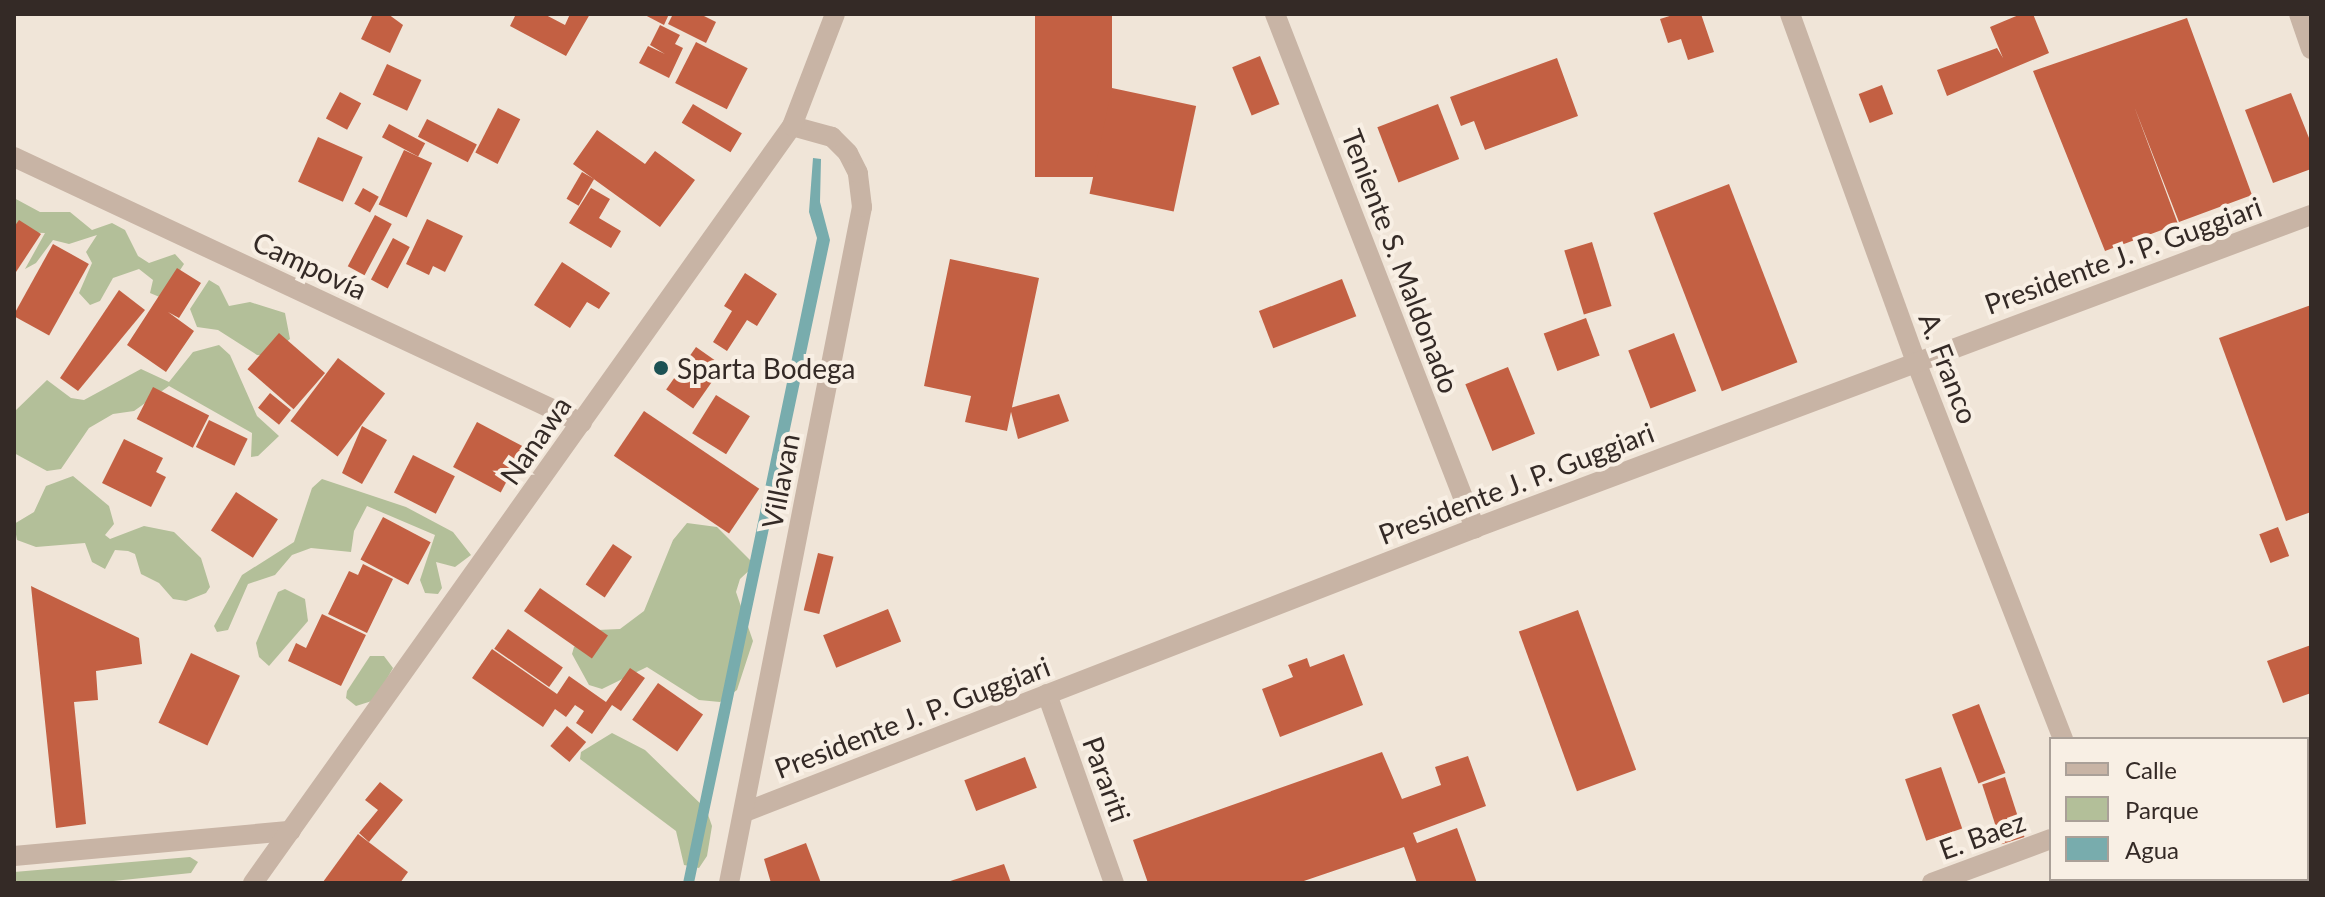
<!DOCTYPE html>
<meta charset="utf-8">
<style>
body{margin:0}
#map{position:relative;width:2325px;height:897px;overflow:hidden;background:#f0e5d8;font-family:Lato,sans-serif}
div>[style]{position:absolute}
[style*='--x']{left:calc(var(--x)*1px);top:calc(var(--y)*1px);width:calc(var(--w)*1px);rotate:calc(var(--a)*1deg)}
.green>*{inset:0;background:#b3bf99}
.water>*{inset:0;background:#78acad}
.building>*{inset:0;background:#c36043;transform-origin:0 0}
.minor>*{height:20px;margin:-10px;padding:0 10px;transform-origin:10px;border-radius:10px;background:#c8b4a5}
.tertiary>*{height:20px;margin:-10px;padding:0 10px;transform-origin:10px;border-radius:10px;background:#c8b4a5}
.dots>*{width:22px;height:22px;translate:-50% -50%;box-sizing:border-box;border:4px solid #f8efe4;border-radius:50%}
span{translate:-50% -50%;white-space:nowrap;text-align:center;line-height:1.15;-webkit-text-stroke:8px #f8efe4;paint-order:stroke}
.street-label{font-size:28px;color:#342a26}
.poi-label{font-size:28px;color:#342a26}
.left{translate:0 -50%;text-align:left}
.frame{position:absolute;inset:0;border:16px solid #342a26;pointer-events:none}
.legend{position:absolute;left:2049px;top:737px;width:260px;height:144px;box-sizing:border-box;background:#f8efe4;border:2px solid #aaa098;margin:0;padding:10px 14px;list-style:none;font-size:24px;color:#342a26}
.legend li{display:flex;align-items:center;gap:16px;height:40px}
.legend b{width:40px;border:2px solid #aaa098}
</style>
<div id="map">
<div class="green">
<i style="clip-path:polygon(14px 198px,40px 212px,70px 212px,92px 230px,112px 223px,125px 230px,138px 256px,149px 263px,175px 254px,184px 264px,162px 298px,150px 293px,153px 280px,139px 269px,113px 278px,100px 301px,90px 305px,79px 293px,92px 263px,86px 252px,97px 235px,69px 244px,53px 240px,36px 263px,25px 269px,45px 233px,14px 232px)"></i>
<i style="clip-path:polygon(209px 280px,219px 286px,229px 306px,250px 302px,285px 313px,290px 339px,269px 356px,257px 355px,218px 330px,197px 327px,190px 309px)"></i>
<i style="clip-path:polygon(219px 345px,230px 355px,257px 416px,279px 436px,258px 456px,251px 457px,252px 433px,169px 386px,134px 411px,113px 414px,89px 428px,61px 469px,47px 471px,14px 453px,14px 412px,47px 380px,71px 398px,84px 400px,141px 369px,169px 382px,193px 352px)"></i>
<i style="clip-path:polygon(73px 476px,109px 506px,114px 524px,105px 535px,110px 539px,144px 526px,174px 532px,201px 558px,210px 587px,206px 593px,186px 601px,173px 599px,159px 583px,141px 574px,135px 554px,128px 551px,115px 550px,105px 569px,92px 562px,85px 543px,36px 547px,17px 540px,14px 524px,34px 512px,46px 486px)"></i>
<i style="clip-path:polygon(322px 479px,406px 507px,453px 532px,471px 555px,455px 567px,436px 562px,442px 588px,438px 594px,425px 593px,420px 580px,435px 535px,367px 506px,354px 531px,351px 552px,311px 548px,292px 555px,275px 575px,248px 584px,228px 630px,217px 632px,214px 626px,242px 575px,294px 542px,312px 488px)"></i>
<i style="clip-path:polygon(687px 523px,717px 527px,755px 565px,740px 579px,736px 592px,753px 641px,737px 690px,720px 702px,699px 700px,647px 667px,602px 689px,589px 685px,572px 654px,574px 647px,597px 630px,620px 629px,644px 611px,673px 540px)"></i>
<i style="clip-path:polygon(285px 589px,305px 599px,308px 621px,269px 666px,259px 657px,256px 643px,278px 592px)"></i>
<i style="clip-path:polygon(370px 656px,384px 656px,393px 668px,375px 700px,356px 706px,346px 698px,347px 691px)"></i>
<i style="clip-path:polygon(612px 733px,645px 750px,706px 809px,712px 826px,707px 856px,699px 868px,684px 865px,676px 831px,580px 759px,581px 752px)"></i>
<i style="clip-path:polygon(190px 857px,198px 862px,191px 873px,94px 883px,14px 883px,14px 872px)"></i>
</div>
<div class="water">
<i style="clip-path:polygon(813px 158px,821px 159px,820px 202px,830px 240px,694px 883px,683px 883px,817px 238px,809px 212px)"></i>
</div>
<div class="building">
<i style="clip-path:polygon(373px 14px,388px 14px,403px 25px,390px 53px,361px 39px)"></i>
<i style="clip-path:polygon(516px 14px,544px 14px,565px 25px,570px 14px,590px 14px,566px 56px,510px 26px)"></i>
<i style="clip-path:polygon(643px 14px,669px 14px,664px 25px)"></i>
<i style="clip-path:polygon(673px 14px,700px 14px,716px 22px,706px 43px,668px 24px)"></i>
<i style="left:1035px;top:14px;width:77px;height:163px"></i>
<i style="clip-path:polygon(1676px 14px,1701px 14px,1714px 52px,1688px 60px,1681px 39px,1668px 43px,1660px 19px)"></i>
<i style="clip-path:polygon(2021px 14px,2033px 14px,2049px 53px,1947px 96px,1937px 70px,1997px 48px,2003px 58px,1990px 27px)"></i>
<i style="clip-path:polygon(2187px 18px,2252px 195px,2179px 222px,2134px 106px,2178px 224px,2105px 251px,2033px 71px)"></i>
<i style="clip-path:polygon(660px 25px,680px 35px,675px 44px,683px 48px,669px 78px,639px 63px,648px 46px,665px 54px,650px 45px)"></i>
<i style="left:696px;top:42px;width:58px;height:46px;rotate:27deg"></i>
<i style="left:1260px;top:56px;width:52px;height:30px;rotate:68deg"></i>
<i style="clip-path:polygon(1557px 58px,1578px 116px,1485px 150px,1474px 121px,1461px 126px,1450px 97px)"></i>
<i style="left:387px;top:64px;width:38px;height:34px;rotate:25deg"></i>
<i style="left:1882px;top:85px;width:31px;height:25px;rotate:69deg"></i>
<i style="left:1112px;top:88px;width:86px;height:108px;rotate:12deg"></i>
<i style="left:340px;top:92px;width:24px;height:30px;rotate:28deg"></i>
<i style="clip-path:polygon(2291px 93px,2311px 143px,2311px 169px,2273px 183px,2245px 110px)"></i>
<i style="left:693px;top:104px;width:57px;height:22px;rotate:31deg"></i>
<i style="left:1438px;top:104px;width:59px;height:65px;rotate:69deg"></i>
<i style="left:498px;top:108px;width:25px;height:50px;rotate:27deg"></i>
<i style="left:427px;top:119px;width:56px;height:20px;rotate:27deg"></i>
<i style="left:389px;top:124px;width:41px;height:15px;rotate:28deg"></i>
<i style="clip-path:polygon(597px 130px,645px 164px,655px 151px,695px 180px,660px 227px,573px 164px)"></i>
<i style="left:318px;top:137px;width:49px;height:49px;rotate:24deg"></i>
<i style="left:404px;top:150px;width:31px;height:60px;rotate:25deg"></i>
<i style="left:582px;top:172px;width:14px;height:31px;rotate:30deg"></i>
<i style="left:1729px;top:184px;width:191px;height:81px;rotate:69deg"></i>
<i style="left:363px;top:188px;width:18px;height:18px;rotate:29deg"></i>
<i style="clip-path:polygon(591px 188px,610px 199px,599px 218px,621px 231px,611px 248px,569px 223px)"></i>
<i style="left:375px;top:215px;width:19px;height:58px;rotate:28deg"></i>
<i style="clip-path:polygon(427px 219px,463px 236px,445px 272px,433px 266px,429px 275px,406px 264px)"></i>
<i style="clip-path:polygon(19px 220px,41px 234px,14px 275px,14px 227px)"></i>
<i style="left:393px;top:238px;width:19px;height:47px;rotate:28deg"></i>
<i style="left:1592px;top:242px;width:67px;height:29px;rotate:73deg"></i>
<i style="left:53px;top:244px;width:41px;height:82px;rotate:29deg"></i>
<i style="clip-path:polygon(950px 259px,1039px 278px,1007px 431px,965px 422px,971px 396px,924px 386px)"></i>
<i style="clip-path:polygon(562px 262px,610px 293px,599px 309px,587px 302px,570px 328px,534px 305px)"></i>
<i style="clip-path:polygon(177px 268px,201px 283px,179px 318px,168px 312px,194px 331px,166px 372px,127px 345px)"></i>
<i style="clip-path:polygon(745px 273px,777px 294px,757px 326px,747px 320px,727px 351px,713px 342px,732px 311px,724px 306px)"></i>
<i style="left:1342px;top:279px;width:40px;height:89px;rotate:69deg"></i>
<i style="clip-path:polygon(119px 290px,145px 310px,78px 391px,60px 378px)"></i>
<i style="clip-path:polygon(2311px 305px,2311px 512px,2286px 521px,2219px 338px)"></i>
<i style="left:1586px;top:318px;width:40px;height:45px;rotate:70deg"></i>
<i style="left:279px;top:333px;width:61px;height:48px;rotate:41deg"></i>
<i style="left:1674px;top:333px;width:62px;height:49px;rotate:69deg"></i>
<i style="left:696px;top:347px;width:33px;height:52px;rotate:35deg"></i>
<i style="left:338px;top:358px;width:59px;height:79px;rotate:37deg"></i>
<i style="left:1508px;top:367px;width:72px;height:46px;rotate:68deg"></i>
<i style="left:153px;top:387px;width:63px;height:36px;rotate:27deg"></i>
<i style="left:270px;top:393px;width:27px;height:19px;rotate:39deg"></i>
<i style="clip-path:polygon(1059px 394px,1069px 421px,1018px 439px,1010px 408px)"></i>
<i style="left:716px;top:395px;width:40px;height:45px;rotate:32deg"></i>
<i style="left:644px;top:411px;width:139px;height:54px;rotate:34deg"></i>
<i style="left:209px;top:420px;width:43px;height:30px;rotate:26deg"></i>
<i style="left:477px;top:422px;width:54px;height:51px;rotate:28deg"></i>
<i style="clip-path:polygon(362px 426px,387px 440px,362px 484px,342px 473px)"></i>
<i style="clip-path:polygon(124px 439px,163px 458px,156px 472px,166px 477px,151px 507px,102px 483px)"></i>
<i style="left:413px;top:455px;width:47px;height:42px;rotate:27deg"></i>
<i style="left:236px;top:492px;width:50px;height:46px;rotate:33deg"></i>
<i style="left:383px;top:517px;width:54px;height:48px;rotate:28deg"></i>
<i style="left:2278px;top:527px;width:31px;height:20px;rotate:69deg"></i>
<i style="left:613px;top:544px;width:23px;height:49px;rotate:34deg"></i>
<i style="left:818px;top:553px;width:16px;height:59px;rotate:14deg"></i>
<i style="clip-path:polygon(363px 564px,393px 579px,367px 633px,328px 614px,349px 571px,358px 575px)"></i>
<i style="clip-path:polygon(31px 586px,139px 638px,142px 664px,96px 671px,98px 700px,74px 702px,86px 824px,56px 828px)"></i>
<i style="left:540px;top:588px;width:83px;height:28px;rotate:35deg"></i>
<i style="left:888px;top:609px;width:35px;height:70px;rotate:68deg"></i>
<i style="left:1578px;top:610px;width:170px;height:63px;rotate:70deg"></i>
<i style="clip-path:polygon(322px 614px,366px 635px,341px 686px,288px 661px,296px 643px,306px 648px)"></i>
<i style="left:508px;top:629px;width:67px;height:24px;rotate:35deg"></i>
<i style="clip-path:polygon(2311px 645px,2311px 693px,2283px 703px,2267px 661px)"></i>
<i style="clip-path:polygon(492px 649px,557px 694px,569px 676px,606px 702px,630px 668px,645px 678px,621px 711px,612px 705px,592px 734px,576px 723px,584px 711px,575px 705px,566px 717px,555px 709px,543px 727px,472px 678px)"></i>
<i style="left:191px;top:653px;width:54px;height:77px;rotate:25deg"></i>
<i style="clip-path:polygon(1344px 654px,1363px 705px,1280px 737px,1262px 689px,1293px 677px,1288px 665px,1307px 658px,1310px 667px)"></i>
<i style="left:658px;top:683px;width:55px;height:45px;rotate:35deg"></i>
<i style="left:1979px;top:704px;width:74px;height:29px;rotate:69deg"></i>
<i style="left:567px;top:726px;width:25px;height:26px;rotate:40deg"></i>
<i style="clip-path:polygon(1382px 752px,1402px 799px,1441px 785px,1435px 767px,1468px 756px,1486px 806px,1413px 833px,1417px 843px,1457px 828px,1477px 883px,1417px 883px,1404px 847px,1298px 883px,1148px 883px,1133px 840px)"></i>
<i style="clip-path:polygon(2311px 753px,2311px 794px,2307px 754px)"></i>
<i style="left:1025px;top:757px;width:33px;height:65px;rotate:69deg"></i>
<i style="left:1941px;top:767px;width:65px;height:38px;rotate:71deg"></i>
<i style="left:2005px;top:777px;width:63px;height:24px;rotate:72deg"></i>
<i style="clip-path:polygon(380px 782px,403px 800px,369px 842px,359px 833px,378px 810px,365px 800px)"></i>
<i style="clip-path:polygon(358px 834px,408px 872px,400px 883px,323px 882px)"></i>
<i style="clip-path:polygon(806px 843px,821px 883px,771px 883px,764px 859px)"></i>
<i style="clip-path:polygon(1004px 864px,1011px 883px,948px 883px,947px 882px)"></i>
<i style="clip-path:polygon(2168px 879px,2193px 879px,2170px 883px)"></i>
<i style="left:2234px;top:879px;width:67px;height:4px"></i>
</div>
<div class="minor">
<i style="--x:1275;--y:14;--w:552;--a:68.74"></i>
<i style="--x:1790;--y:14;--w:370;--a:70.1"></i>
<i style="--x:1916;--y:362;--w:405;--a:68.7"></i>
<i style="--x:2299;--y:14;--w:37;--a:71"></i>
<i style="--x:1047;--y:694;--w:201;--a:70.5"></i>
<i style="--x:745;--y:812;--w:783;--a:-21.26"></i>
<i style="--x:1475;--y:528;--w:893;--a:-20.53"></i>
<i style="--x:14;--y:856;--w:278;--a:-5.2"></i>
<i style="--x:2115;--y:879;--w:4;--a:63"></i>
<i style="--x:729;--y:883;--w:689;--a:-78.87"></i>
<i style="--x:862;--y:207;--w:34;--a:-97"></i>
<i style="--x:858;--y:173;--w:22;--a:-117"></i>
<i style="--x:848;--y:153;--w:23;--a:-135"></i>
<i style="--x:832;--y:137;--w:41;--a:-164.6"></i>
<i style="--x:1932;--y:883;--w:127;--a:-20.3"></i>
</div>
<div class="tertiary">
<i style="--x:14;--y:157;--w:627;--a:25.09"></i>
<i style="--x:253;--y:883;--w:929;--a:-54.55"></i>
<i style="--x:792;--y:126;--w:120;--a:-69"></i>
</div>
<div class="dots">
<i style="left:661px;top:368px;background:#1d5254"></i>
</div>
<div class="street-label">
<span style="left:2123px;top:255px;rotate:-20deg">Presidente J. P. Guggiari</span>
<span style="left:1401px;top:261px;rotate:69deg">Teniente S. Maldonado</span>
<span style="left:310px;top:265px;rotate:25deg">Campovía</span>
<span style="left:1949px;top:368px;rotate:69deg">A. Franco</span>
<span style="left:535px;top:440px;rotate:-55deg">Nanawa</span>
<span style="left:780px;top:481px;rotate:-79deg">Villavan</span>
<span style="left:1516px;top:483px;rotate:-21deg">Presidente J. P. Guggiari</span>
<span style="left:912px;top:717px;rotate:-21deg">Presidente J. P. Guggiari</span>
<span style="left:1107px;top:779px;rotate:70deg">Parariti</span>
<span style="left:1982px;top:835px;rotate:-20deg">E. Baez</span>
</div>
<div class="poi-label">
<span class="left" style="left:677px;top:368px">Sparta Bodega</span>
</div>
<div class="frame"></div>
<ul class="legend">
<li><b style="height:10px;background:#c8b4a5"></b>Calle</li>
<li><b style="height:22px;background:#b3bf99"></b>Parque</li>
<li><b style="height:22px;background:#78acad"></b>Agua</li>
</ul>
</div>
